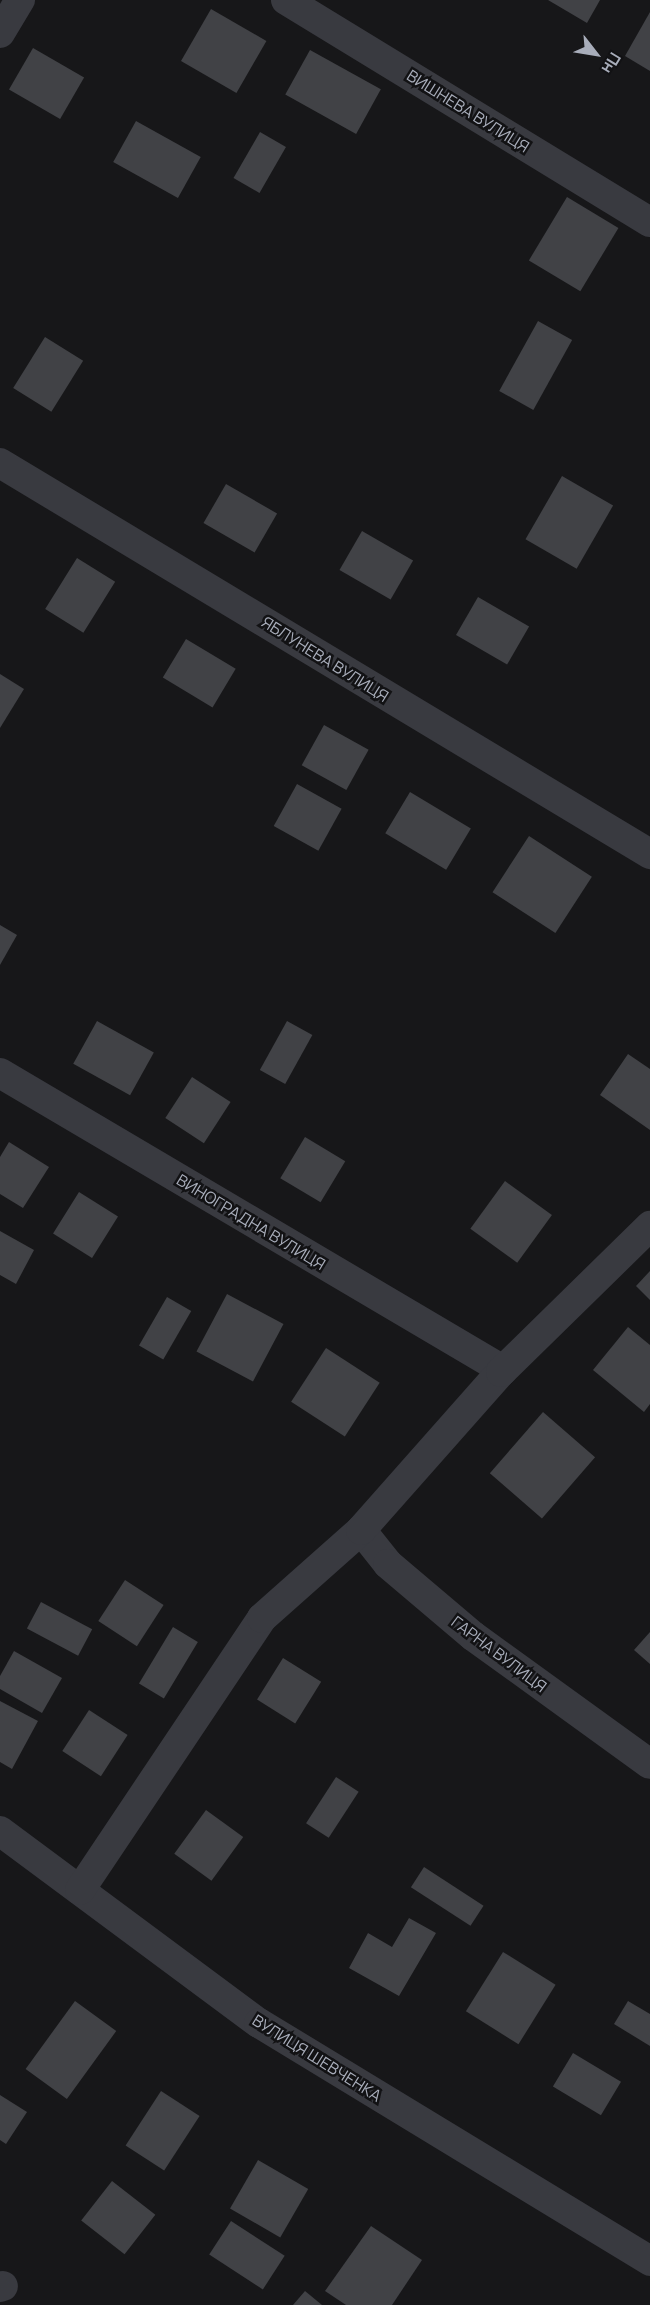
<!DOCTYPE html>
<meta charset="utf-8">
<style>
body{margin:0}
#map{position:relative;width:650px;height:2305px;overflow:hidden;background:#171719;font-family:Manrope,sans-serif}
div>[style]{position:absolute}
[style*='--x']{left:calc(var(--x)*1px);top:calc(var(--y)*1px);width:calc(var(--w)*1px);rotate:calc(var(--a)*1deg)}
.building>*{inset:0;background:#414246;transform-origin:0 0}
.minor>*{height:30px;margin:-15px;padding:0 15px;transform-origin:15px;border-radius:15px;background:#393a40}
span{translate:-50% -50%;white-space:nowrap;text-align:center;line-height:1.15;-webkit-text-stroke:5px #121214;paint-order:stroke}
.street-label{font-size:16px;color:#a8adba}
.north{position:absolute;left:566px;top:24px;width:60px;height:60px;-webkit-text-stroke:4px #121214;paint-order:stroke;rotate:121deg;font-size:16px;font-weight:700;line-height:24px;text-align:center;color:#a8adba}
.north::after{content:'';display:block;margin:auto;width:21px;height:27px;background:#a8adba;clip-path:polygon(50% 0,100% 100%,50% 72%,0 100%)}
</style>
<div id="map">
<div class="building">
<i style="clip-path:polygon(548px 0,600px 0,587px 23px)"></i>
<i style="left:211px;top:9px;width:64px;height:60px;rotate:30deg"></i>
<i style="clip-path:polygon(650px 12px,650px 71px,625px 56px)"></i>
<i style="left:33px;top:48px;width:59px;height:48px;rotate:30deg"></i>
<i style="left:310px;top:50px;width:81px;height:51px;rotate:29deg"></i>
<i style="left:136px;top:121px;width:74px;height:47px;rotate:29deg"></i>
<i style="left:260px;top:132px;width:30px;height:53px;rotate:30deg"></i>
<i style="left:567px;top:197px;width:60px;height:74px;rotate:31deg"></i>
<i style="left:538px;top:321px;width:39px;height:80px;rotate:29deg"></i>
<i style="left:45px;top:337px;width:45px;height:60px;rotate:32deg"></i>
<i style="left:562px;top:476px;width:59px;height:73px;rotate:30deg"></i>
<i style="left:226px;top:484px;width:59px;height:45px;rotate:30deg"></i>
<i style="left:362px;top:531px;width:59px;height:45px;rotate:30deg"></i>
<i style="left:77px;top:558px;width:45px;height:60px;rotate:32deg"></i>
<i style="left:478px;top:597px;width:59px;height:44px;rotate:30deg"></i>
<i style="left:186px;top:639px;width:58px;height:45px;rotate:31deg"></i>
<i style="clip-path:polygon(0 674px,24px 689px,0 728px)"></i>
<i style="left:324px;top:725px;width:51px;height:46px;rotate:29deg"></i>
<i style="left:297px;top:784px;width:51px;height:48px;rotate:29deg"></i>
<i style="left:410px;top:792px;width:71px;height:48px;rotate:31deg"></i>
<i style="left:529px;top:836px;width:75px;height:67px;rotate:33deg"></i>
<i style="clip-path:polygon(0 925px,17px 935px,0 965px)"></i>
<i style="left:97px;top:1021px;width:65px;height:49px;rotate:29deg"></i>
<i style="left:287px;top:1021px;width:29px;height:56px;rotate:29deg"></i>
<i style="clip-path:polygon(628px 1054px,650px 1069px,650px 1130px,600px 1095px)"></i>
<i style="left:192px;top:1077px;width:46px;height:49px;rotate:33deg"></i>
<i style="left:305px;top:1137px;width:47px;height:48px;rotate:31deg"></i>
<i style="clip-path:polygon(9px 1142px,49px 1167px,23px 1208px,0 1194px,0 1157px)"></i>
<i style="left:505px;top:1181px;width:58px;height:59px;rotate:36deg"></i>
<i style="left:79px;top:1192px;width:46px;height:49px;rotate:32deg"></i>
<i style="clip-path:polygon(0 1231px,34px 1250px,16px 1284px,0 1275px)"></i>
<i style="clip-path:polygon(650px 1271px,650px 1300px,636px 1286px)"></i>
<i style="left:227px;top:1294px;width:64px;height:65px;rotate:28deg"></i>
<i style="left:167px;top:1297px;width:28px;height:56px;rotate:30deg"></i>
<i style="clip-path:polygon(628px 1327px,650px 1345px,650px 1404px,644px 1412px,593px 1370px)"></i>
<i style="left:326px;top:1348px;width:64px;height:64px;rotate:33deg"></i>
<i style="left:543px;top:1412px;width:69px;height:81px;rotate:41deg"></i>
<i style="left:125px;top:1580px;width:46px;height:49px;rotate:33deg"></i>
<i style="left:41px;top:1602px;width:58px;height:30px;rotate:28deg"></i>
<i style="left:173px;top:1627px;width:29px;height:66px;rotate:31deg"></i>
<i style="clip-path:polygon(650px 1632px,650px 1664px,634px 1650px)"></i>
<i style="clip-path:polygon(14px 1651px,62px 1678px,42px 1713px,0 1689px,0 1676px)"></i>
<i style="left:283px;top:1658px;width:45px;height:49px;rotate:32deg"></i>
<i style="clip-path:polygon(0 1701px,38px 1721px,12px 1769px,0 1762px)"></i>
<i style="left:89px;top:1710px;width:46px;height:49px;rotate:33deg"></i>
<i style="left:336px;top:1777px;width:27px;height:55px;rotate:33deg"></i>
<i style="left:206px;top:1810px;width:46px;height:54px;rotate:36deg"></i>
<i style="left:424px;top:1867px;width:71px;height:24px;rotate:33deg"></i>
<i style="clip-path:polygon(409px 1918px,436px 1933px,399px 1996px,349px 1968px,368px 1933px,392px 1947px)"></i>
<i style="left:503px;top:1952px;width:62px;height:70px;rotate:32deg"></i>
<i style="left:75px;top:2001px;width:51px;height:84px;rotate:36deg"></i>
<i style="clip-path:polygon(628px 2001px,650px 2014px,650px 2046px,614px 2024px)"></i>
<i style="left:573px;top:2053px;width:56px;height:39px;rotate:31deg"></i>
<i style="left:161px;top:2091px;width:46px;height:65px;rotate:33deg"></i>
<i style="clip-path:polygon(0 2095px,27px 2112px,6px 2144px,0 2140px)"></i>
<i style="left:258px;top:2160px;width:58px;height:56px;rotate:30deg"></i>
<i style="left:112px;top:2181px;width:55px;height:50px;rotate:38deg"></i>
<i style="left:231px;top:2221px;width:64px;height:40px;rotate:33deg"></i>
<i style="clip-path:polygon(371px 2226px,422px 2260px,392px 2305px,346px 2305px,325px 2291px)"></i>
<i style="clip-path:polygon(305px 2291px,322px 2305px,293px 2305px)"></i>
</div>
<div class="minor">
<i style="--x:286;--y:0;--w:426;--a:31.4"></i>
<i style="--x:0;--y:33;--w:39;--a:-59"></i>
<i style="--x:0;--y:463;--w:759;--a:31.03"></i>
<i style="--x:0;--y:1073;--w:584;--a:30.56"></i>
<i style="--x:361;--y:1530;--w:43;--a:51.5"></i>
<i style="--x:388;--y:1564;--w:111;--a:40.3"></i>
<i style="--x:473;--y:1636;--w:218;--a:35.9"></i>
<i style="--x:0;--y:1831;--w:322;--a:36.6"></i>
<i style="--x:259;--y:2023;--w:458;--a:31.3"></i>
<i style="--x:80;--y:1890;--w:327;--a:-56.2"></i>
<i style="--x:262;--y:1618;--w:132;--a:-41.6"></i>
<i style="--x:361;--y:1530;--w:211;--a:-48.5"></i>
<i style="--x:501;--y:1372;--w:209;--a:-44.4"></i>
<i style="--x:0;--y:2287;--w:3;--a:-18"></i>
</div>
<div class="street-label">
<span style="left:468px;top:111px;rotate:32deg">ВИШНЕВА ВУЛИЦЯ</span>
<span style="left:325px;top:659px;rotate:32deg">ЯБЛУНЕВА ВУЛИЦЯ</span>
<span style="left:251px;top:1222px;rotate:31deg">ВИНОГРАДНА ВУЛИЦЯ</span>
<span style="left:499px;top:1654px;rotate:37deg">ГАРНА ВУЛИЦЯ</span>
<span style="left:317px;top:2058px;rotate:32deg">ВУЛИЦЯ ШЕВЧЕНКА</span>
</div>
<div class="north">Пн</div>
</div>
